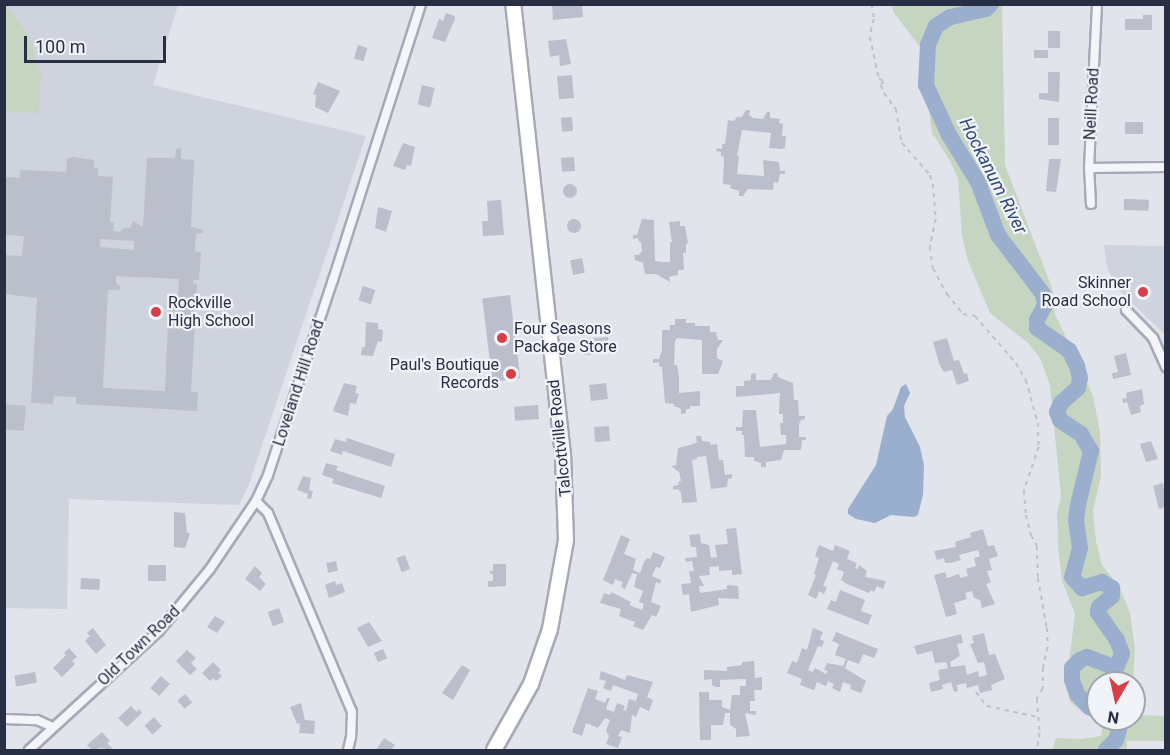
<!DOCTYPE html>
<style>
body{margin:0}
#map{position:relative;width:1170px;height:755px;overflow:hidden;background:#e1e4eb;font-family:Roboto,sans-serif}
div>[style]{position:absolute}
[style*='--x']{left:calc(var(--x)*1px);top:calc(var(--y)*1px);width:calc(var(--w)*1px);rotate:calc(var(--a)*1deg)}
.built>*{inset:0;background:#cfd3dd}
.green>*{inset:0;background:#c5d5c2}
.water>*{inset:0;background:#9aaecd}
.river>*{height:16px;margin:-8px;padding:0 8px;transform-origin:8px;border-radius:8px;background:#9aaecd}
.building>*{inset:0;background:#bbbfcb;transform-origin:0 0}
.round{border-radius:50%}
.path>*{height:1.5px;margin-top:-0.75px;transform-origin:0;background:repeating-linear-gradient(90deg,#bfc2ca 0 4.5px,transparent 0 9px)}
.roads{filter:drop-shadow(2px 0 #a6aab6) drop-shadow(-2px 0 #a6aab6) drop-shadow(0 2px #a6aab6) drop-shadow(0 -2px #a6aab6)}
.street>*{height:8px;margin:-4px;padding:0 4px;transform-origin:4px;border-radius:4px;background:#f4f5f9}
.primary>*{height:14px;margin:-7px;padding:0 7px;transform-origin:7px;border-radius:7px;background:#fff}
.dots>*{width:16px;height:16px;translate:-50% -50%;box-sizing:border-box;border:3px solid #f1f3f8;border-radius:50%}
span{translate:-50% -50%;white-space:nowrap;text-align:center;line-height:1.15;-webkit-text-stroke:4.5px #f1f3f8;paint-order:stroke}
.street-label{font-size:16px;color:#282f44}
.poi-label{font-size:16px;color:#282f44}
.right{translate:-100% -50%;text-align:right}
.left{translate:0 -50%;text-align:left}
.water-label{font-size:18px;color:#2f497b;font-style:italic}
.frame{position:absolute;inset:0;border:6px solid #282f44;pointer-events:none}
.north{position:absolute;left:1086px;top:671px;width:60px;height:60px;box-sizing:border-box;background:#f1f3f8;border:2px solid #a1a5b0;border-radius:50%;rotate:189deg;font-size:16px;font-weight:700;line-height:24px;text-align:center;color:#282f44}
.north::after{content:'';display:block;margin:auto;width:21px;height:27px;background:#d83e45;clip-path:polygon(50% 0,100% 100%,50% 72%,0 100%)}
.scale{position:absolute;left:24px;top:36px;width:142px;height:27px;box-sizing:border-box;border:3px solid #282f44;border-top:0;padding-left:8px;font-size:18px;line-height:21px;white-space:nowrap;color:#282f44;-webkit-text-stroke:4px #f1f3f8;paint-order:stroke}
</style>
<div id="map">
<div class="built">
<i style="clip-path:polygon(5px 5px,178px 5px,153px 85px,366px 136px,248px 487px,239px 505px,69px 499px,67px 609px,5px 608px)"></i>
<i style="clip-path:polygon(1104px 245px,1165px 246px,1165px 335px,1117px 288px,1107px 268px)"></i>
</div>
<div class="green">
<i style="clip-path:polygon(5px 5px,27px 32px,41px 73px,39px 113px,5px 112px)"></i>
<i style="clip-path:polygon(892px 5px,1002px 5px,1005px 165px,1052px 288px,1055px 314px,1093px 396px,1100px 432px,1101px 476px,1093px 510px,1096px 541px,1102px 565px,1120px 588px,1130px 613px,1135px 648px,1133px 683px,1098px 683px,1098px 719px,1134px 719px,1134px 715px,1165px 716px,1165px 741px,1127px 741px,1127px 750px,1052px 750px,1056px 738px,1081px 739px,1101px 736px,1103px 722px,1086px 715px,1070px 702px,1066px 686px,1075px 614px,1062px 581px,1058px 546px,1057px 513px,1061px 497px,1050px 385px,1040px 358px,1028px 343px,990px 313px,968px 261px,962px 236px,958px 178px,949px 159px,932px 133px,920px 47px,894px 13px)"></i>
</div>
<div class="water">
<i style="clip-path:polygon(906px 384px,910px 393px,904px 406px,905px 417px,920px 447px,924px 465px,923px 495px,918px 515px,914px 517px,891px 515px,875px 523px,856px 519px,848px 514px,848px 509px,876px 465px,887px 416px,893px 409px,901px 387px)"></i>
</div>
<div class="river">
<i style="--x:991;--y:4;--w:7;--a:135"></i>
<i style="--x:986;--y:9;--w:37;--a:167"></i>
<i style="--x:950;--y:17;--w:17;--a:147"></i>
<i style="--x:936;--y:26;--w:21;--a:113"></i>
<i style="--x:928;--y:45;--w:40;--a:92.9"></i>
<i style="--x:926;--y:85;--w:55;--a:65.3"></i>
<i style="--x:949;--y:135;--w:55;--a:58.3"></i>
<i style="--x:978;--y:182;--w:57;--a:69.3"></i>
<i style="--x:998;--y:235;--w:74;--a:52.7"></i>
<i style="--x:1043;--y:294;--w:11;--a:80"></i>
<i style="--x:1045;--y:305;--w:17;--a:118"></i>
<i style="--x:1037;--y:320;--w:8;--a:90"></i>
<i style="--x:1037;--y:328;--w:39;--a:35"></i>
<i style="--x:1069;--y:350;--w:18;--a:63"></i>
<i style="--x:1077;--y:366;--w:12;--a:76"></i>
<i style="--x:1080;--y:378;--w:10;--a:101"></i>
<i style="--x:1078;--y:388;--w:23;--a:139"></i>
<i style="--x:1061;--y:403;--w:10;--a:114"></i>
<i style="--x:1057;--y:412;--w:9;--a:69"></i>
<i style="--x:1060;--y:420;--w:25;--a:34"></i>
<i style="--x:1081;--y:434;--w:20;--a:60"></i>
<i style="--x:1091;--y:451;--w:56;--a:103.5"></i>
<i style="--x:1078;--y:505;--w:15;--a:98"></i>
<i style="--x:1076;--y:520;--w:28;--a:82"></i>
<i style="--x:1080;--y:548;--w:30;--a:105"></i>
<i style="--x:1072;--y:577;--w:15;--a:48"></i>
<i style="--x:1082;--y:588;--w:21;--a:-17"></i>
<i style="--x:1102;--y:582;--w:12;--a:31"></i>
<i style="--x:1112;--y:588;--w:8;--a:90"></i>
<i style="--x:1112;--y:596;--w:17;--a:140"></i>
<i style="--x:1099;--y:607;--w:6;--a:99"></i>
<i style="--x:1098;--y:613;--w:33;--a:55"></i>
<i style="--x:1117;--y:640;--w:15;--a:70"></i>
<i style="--x:1122;--y:654;--w:15;--a:113"></i>
<i style="--x:1116;--y:668;--w:31;--a:-159"></i>
<i style="--x:1087;--y:657;--w:8;--a:157"></i>
<i style="--x:1080;--y:660;--w:11;--a:135"></i>
<i style="--x:1072;--y:668;--w:12;--a:90"></i>
<i style="--x:1072;--y:680;--w:15;--a:70"></i>
<i style="--x:1077;--y:694;--w:18;--a:47"></i>
<i style="--x:1089;--y:707;--w:9;--a:18"></i>
<i style="--x:1106;--y:750;--w:14;--a:-45"></i>
<i style="--x:1116;--y:740;--w:22;--a:-74"></i>
</div>
<div class="building">
<i style="clip-path:polygon(552px 4px,582px 4px,583px 17px,553px 20px)"></i>
<i style="clip-path:polygon(446px 13px,455px 16px,455px 19px,445px 42px,432px 38px,439px 19px,443px 21px)"></i>
<i style="clip-path:polygon(1143px 15px,1152px 15px,1152px 30px,1125px 30px,1125px 19px,1143px 19px)"></i>
<i style="left:1048px;top:31px;width:12px;height:17px"></i>
<i style="clip-path:polygon(566px 39px,571px 64px,560px 66px,559px 55px,550px 57px,548px 41px)"></i>
<i style="left:358px;top:45px;width:10px;height:14px;rotate:17deg"></i>
<i style="left:1034px;top:50px;width:14px;height:8px"></i>
<i style="clip-path:polygon(1048px 72px,1060px 72px,1059px 102px,1039px 99px,1039px 93px,1048px 93px)"></i>
<i style="left:572px;top:75px;width:23px;height:15px;rotate:85deg"></i>
<i style="clip-path:polygon(318px 82px,340px 91px,328px 113px,315px 107px,316px 95px,313px 94px)"></i>
<i style="left:422px;top:85px;width:13px;height:20px;rotate:13deg"></i>
<i style="clip-path:polygon(746px 110px,750px 110px,749px 115px,753px 118px,763px 119px,767px 112px,770px 112px,770px 118px,780px 119px,779px 123px,783px 124px,782px 136px,786px 136px,785px 148px,781px 149px,769px 148px,771px 133px,742px 130px,737px 156px,739px 156px,737px 174px,764px 176px,763px 160px,779px 162px,780px 171px,785px 171px,785px 174px,780px 174px,778px 183px,774px 182px,773px 190px,748px 189px,743px 196px,739px 196px,739px 191px,730px 188px,731px 185px,723px 184px,724px 157px,721px 156px,721px 152px,716px 151px,717px 148px,722px 149px,722px 144px,725px 144px,728px 120px,734px 121px,737px 117px,742px 117px)"></i>
<i style="left:572px;top:117px;width:14px;height:11px;rotate:86deg"></i>
<i style="left:1048px;top:118px;width:11px;height:27px"></i>
<i style="left:1125px;top:122px;width:18px;height:12px"></i>
<i style="clip-path:polygon(403px 143px,415px 147px,411px 166px,407px 165px,405px 170px,393px 166px)"></i>
<i style="clip-path:polygon(evenodd,181px 148px,181px 159px,194px 160px,191px 227px,203px 230px,203px 233px,196px 234px,195px 252px,201px 252px,199px 280px,194px 280px,193px 284px,197px 284px,191px 392px,198px 392px,197px 411px,76px 404px,76px 397px,54px 396px,53px 404px,31px 403px,37px 298px,4px 294px,4px 255px,22px 256px,24px 236px,4px 235px,6px 177px,20px 178px,20px 170px,66px 172px,67px 159px,72px 157px,94px 160px,94px 168px,98px 168px,98px 176px,113px 177px,110px 222px,114px 223px,113px 231px,120px 232px,124px 228px,130px 228px,133px 221px,143px 227px,147px 158px,175px 158px,176px 149px,181px 148px,100px 239px,134px 241px,134px 250px,100px 247px,100px 239px,181px 148px,116px 276px,179px 279px,178px 301px,169px 301px,165px 391px,103px 388px,108px 290px,119px 290px,121px 287px,116px 283px,116px 276px)"></i>
<i style="left:574px;top:157px;width:14px;height:13px;rotate:86deg"></i>
<i style="clip-path:polygon(1049px 159px,1061px 159px,1056px 192px,1046px 191px)"></i>
<i class="round" style="left:563px;top:184px;width:14px;height:14px"></i>
<i style="left:1124px;top:199px;width:25px;height:11px;rotate:2deg"></i>
<i style="clip-path:polygon(501px 200px,504px 235px,483px 236px,482px 221px,488px 221px,487px 201px)"></i>
<i style="clip-path:polygon(378px 207px,392px 211px,386px 232px,375px 228px)"></i>
<i class="round" style="left:567px;top:219px;width:14px;height:14px"></i>
<i style="clip-path:polygon(642px 219px,654px 220px,655px 261px,662px 262px,670px 262px,670px 242px,672px 242px,669px 222px,680px 221px,680px 226px,685px 226px,688px 243px,686px 244px,686px 253px,683px 253px,684px 270px,678px 270px,678px 275px,669px 277px,670px 282px,656px 274px,645px 274px,643px 263px,635px 260px,634px 255px,639px 255px,642px 251px,641px 242px,639px 242px,638px 238px,633px 239px,633px 235px,637px 235px)"></i>
<i style="left:582px;top:258px;width:15px;height:12px;rotate:79deg"></i>
<i style="left:363px;top:286px;width:13px;height:15px;rotate:18deg"></i>
<i style="left:510px;top:295px;width:84px;height:28px;rotate:83deg"></i>
<i style="clip-path:polygon(675px 319px,686px 319px,686px 323px,695px 323px,695px 326px,710px 326px,710px 332px,716px 332px,718px 340px,723px 340px,717px 349px,717px 358px,723px 361px,718px 374px,702px 374px,702px 340px,677px 338px,675px 341px,674px 365px,677px 365px,679px 376px,679px 393px,700px 391px,700px 406px,690px 406px,690px 409px,686px 409px,686px 413px,681px 414px,681px 409px,674px 406px,674px 404px,665px 403px,662px 367px,659px 366px,659px 362px,653px 363px,653px 359px,659px 359px,662px 350px,662px 330px,670px 330px,670px 325px,675px 325px)"></i>
<i style="clip-path:polygon(366px 322px,378px 323px,378px 329px,383px 330px,382px 342px,378px 341px,373px 356px,361px 355px,362px 347px,365px 347px)"></i>
<i style="clip-path:polygon(608px 337px,608px 342px,596px 343px,597px 354px,584px 355px,583px 339px)"></i>
<i style="clip-path:polygon(947px 338px,954px 361px,959px 360px,964px 374px,967px 373px,969px 381px,957px 385px,952px 370px,944px 372px,940px 366px,933px 342px)"></i>
<i style="clip-path:polygon(1126px 353px,1131px 375px,1113px 379px,1112px 373px,1118px 372px,1114px 356px)"></i>
<i style="clip-path:polygon(756px 373px,756px 380px,771px 380px,774px 373px,777px 373px,778px 377px,793px 383px,794px 400px,798px 400px,799px 416px,805px 416px,805px 419px,801px 420px,799px 424px,799px 437px,806px 437px,806px 440px,802px 440px,801px 450px,784px 450px,781px 460px,766px 462px,766px 467px,761px 467px,761px 463px,754px 461px,754px 457px,745px 457px,744px 435px,742px 435px,742px 431px,736px 431px,736px 427px,742px 427px,743px 410px,756px 410px,760px 447px,786px 444px,786px 435px,781px 435px,780px 423px,783px 423px,783px 414px,779px 414px,780px 393px,736px 397px,736px 386px,744px 386px,744px 381px,751px 380px,751px 374px)"></i>
<i style="clip-path:polygon(344px 383px,357px 386px,355px 393px,359px 394px,356px 404px,350px 403px,348px 416px,333px 411px)"></i>
<i style="left:606px;top:383px;width:16px;height:17px;rotate:83deg"></i>
<i style="clip-path:polygon(1142px 389px,1144px 404px,1140px 406px,1141px 412px,1131px 415px,1127px 402px,1123px 403px,1122px 399px,1127px 398px,1126px 393px)"></i>
<i style="left:4px;top:404px;width:22px;height:25px;rotate:5deg"></i>
<i style="left:538px;top:405px;width:14px;height:24px;rotate:86deg"></i>
<i style="left:609px;top:426px;width:15px;height:15px;rotate:86deg"></i>
<i style="clip-path:polygon(696px 436px,701px 436px,702px 441px,710px 442px,711px 445px,717px 444px,719px 460px,723px 460px,725px 475px,732px 474px,732px 478px,728px 479px,727px 487px,711px 489px,706px 456px,697px 457px,697px 459px,692px 460px,697px 502px,682px 503px,681px 493px,678px 489px,673px 490px,673px 486px,679px 485px,678px 482px,681px 481px,679px 472px,671px 466px,676px 465px,678px 448px,694px 444px,697px 442px)"></i>
<i style="clip-path:polygon(347px 438px,395px 454px,391px 467px,343px 451px,342px 455px,330px 451px,335px 439px,346px 442px)"></i>
<i style="clip-path:polygon(1151px 441px,1158px 459px,1146px 462px,1140px 444px)"></i>
<i style="clip-path:polygon(326px 463px,338px 466px,336px 470px,385px 486px,381px 498px,332px 483px,334px 479px,322px 475px)"></i>
<i style="clip-path:polygon(303px 476px,311px 478px,309px 490px,313px 491px,311px 499px,307px 498px,308px 494px,297px 490px)"></i>
<i style="clip-path:polygon(1163px 483px,1166px 507px,1159px 509px,1153px 486px)"></i>
<i style="clip-path:polygon(174px 512px,185px 513px,187px 533px,190px 533px,185px 548px,174px 547px)"></i>
<i style="clip-path:polygon(736px 528px,742px 574px,732px 575px,732px 570px,719px 571px,719px 566px,709px 567px,710px 575px,699px 576px,704px 586px,699px 586px,700px 593px,727px 589px,727px 585px,738px 586px,739px 599px,718px 598px,719px 605px,691px 612px,689px 594px,683px 595px,681px 584px,691px 583px,689px 571px,694px 571px,692px 561px,686px 562px,685px 558px,697px 557px,696px 547px,691px 547px,689px 535px,700px 534px,701px 543px,709px 545px,711px 558px,717px 557px,715px 545px,728px 544px,726px 529px)"></i>
<i style="clip-path:polygon(983px 529px,988px 546px,994px 545px,998px 556px,989px 559px,992px 570px,987px 571px,991px 582px,986px 584px,995px 604px,982px 608px,980px 600px,974px 598px,972px 591px,965px 593px,967px 599px,954px 603px,957px 614px,946px 617px,934px 575px,945px 572px,947px 578px,959px 574px,960px 578px,968px 576px,966px 569px,976px 566px,974px 558px,980px 556px,978px 550px,959px 555px,961px 560px,950px 563px,945px 563px,944px 558px,937px 560px,934px 551px,956px 547px,955px 542px,971px 537px,970px 533px)"></i>
<i style="clip-path:polygon(621px 535px,630px 539px,624px 554px,636px 559px,633px 570px,640px 573px,644px 562px,647px 558px,650px 559px,653px 552px,665px 557px,660px 568px,656px 567px,652px 576px,661px 580px,660px 584px,656px 582px,651px 602px,661px 606px,656px 617px,652px 615px,643px 630px,633px 626px,635px 622px,619px 616px,621px 609px,600px 603px,604px 593px,610px 595px,611px 592px,631px 602px,629px 605px,642px 610px,644px 604px,639px 602px,643px 591px,634px 587px,637px 574px,632px 573px,625px 589px,621px 587px,623px 582px,615px 579px,613px 585px,603px 580px)"></i>
<i style="clip-path:polygon(819px 545px,833px 551px,835px 545px,850px 551px,847px 559px,857px 563px,855px 568px,858px 569px,859px 565px,867px 571px,865px 577px,886px 581px,883px 589px,877px 586px,874px 592px,871px 590px,869px 593px,847px 584px,841px 580px,844px 572px,837px 569px,839px 564px,833px 561px,823px 586px,827px 587px,824px 594px,819px 591px,816px 599px,808px 595px,816px 575px,814px 574px,819px 558px,815px 556px)"></i>
<i style="left:405px;top:555px;width:15px;height:9px;rotate:70deg"></i>
<i style="left:336px;top:561px;width:10px;height:10px;rotate:79deg"></i>
<i style="clip-path:polygon(493px 564px,506px 564px,506px 586px,488px 587px,488px 581px,493px 581px,493px 574px,490px 574px,490px 571px,493px 571px)"></i>
<i style="left:148px;top:565px;width:18px;height:16px"></i>
<i style="clip-path:polygon(255px 566px,262px 573px,259px 577px,266px 584px,260px 591px,245px 579px)"></i>
<i style="left:81px;top:578px;width:19px;height:11px;rotate:3deg"></i>
<i style="clip-path:polygon(335px 581px,336px 585px,342px 583px,345px 592px,329px 598px,325px 585px)"></i>
<i style="clip-path:polygon(840px 590px,865px 600px,861px 611px,872px 615px,868px 625px,827px 609px,831px 600px,836px 602px)"></i>
<i style="left:279px;top:608px;width:15px;height:12px;rotate:70deg"></i>
<i style="clip-path:polygon(215px 616px,225px 622px,217px 633px,207px 627px)"></i>
<i style="clip-path:polygon(369px 622px,382px 641px,368px 647px,357px 628px)"></i>
<i style="clip-path:polygon(93px 628px,106px 645px,96px 654px,85px 641px,90px 636px,87px 633px)"></i>
<i style="clip-path:polygon(813px 628px,823px 632px,820px 639px,824px 641px,822px 647px,818px 646px,808px 670px,813px 672px,815px 668px,826px 674px,828px 671px,824px 670px,827px 663px,843px 666px,846px 659px,835px 655px,839px 644px,832px 641px,836px 632px,878px 649px,874px 658px,863px 654px,859px 664px,848px 660px,845px 668px,866px 681px,861px 693px,850px 689px,851px 685px,843px 682px,840px 692px,832px 688px,834px 684px,828px 681px,826px 686px,817px 682px,814px 690px,800px 685px,802px 679px,787px 673px,792px 661px,797px 663px,802px 648px,807px 650px)"></i>
<i style="clip-path:polygon(984px 633px,989px 655px,995px 654px,1005px 679px,991px 685px,992px 690px,980px 693px,978px 685px,967px 688px,966px 683px,957px 685px,958px 691px,954px 692px,951px 682px,942px 685px,943px 689px,931px 692px,929px 683px,940px 680px,938px 670px,948px 668px,946px 662px,935px 663px,932px 651px,917px 655px,914px 646px,961px 634px,963px 643px,957px 644px,960px 656px,950px 662px,951px 667px,965px 665px,967px 675px,978px 671px,979px 677px,987px 675px,984px 662px,978px 663px,970px 644px,974px 643px,972px 636px)"></i>
<i style="clip-path:polygon(69px 648px,77px 657px,72px 661px,75px 664px,62px 677px,53px 668px,66px 655px,64px 653px)"></i>
<i style="left:383px;top:649px;width:10px;height:10px;rotate:66deg"></i>
<i style="clip-path:polygon(187px 650px,196px 658px,191px 663px,197px 669px,190px 675px,176px 661px)"></i>
<i style="clip-path:polygon(754px 661px,755px 678px,762px 677px,762px 690px,754px 690px,755px 701px,750px 701px,750px 711px,756px 711px,756px 715px,745px 713px,750px 736px,736px 737px,736px 729px,730px 725px,730px 713px,725px 713px,723px 725px,711px 725px,711px 740px,700px 740px,699px 692px,709px 692px,709px 700px,722px 700px,722px 707px,730px 710px,732px 695px,740px 695px,740px 686px,746px 686px,746px 679px,720px 680px,720px 687px,715px 687px,712px 685px,712px 679px,704px 680px,704px 670px,727px 671px,727px 667px,742px 665px,742px 662px)"></i>
<i style="clip-path:polygon(213px 662px,221px 670px,218px 673px,222px 676px,216px 681px,213px 678px,210px 681px,202px 673px)"></i>
<i style="clip-path:polygon(462px 665px,470px 670px,453px 700px,442px 693px)"></i>
<i style="clip-path:polygon(601px 671px,625px 680px,627px 675px,653px 682px,647px 697px,653px 700px,649px 711px,640px 707px,636px 717px,632px 715px,630px 733px,621px 730px,618px 736px,622px 737px,618px 748px,606px 744px,609px 736px,606px 731px,610px 720px,605px 718px,598px 728px,586px 723px,582px 736px,572px 732px,588px 688px,598px 691px,595px 699px,605px 703px,607px 698px,610px 698px,606px 709px,614px 712px,617px 703px,625px 706px,623px 710px,626px 711px,629px 699px,636px 701px,638px 694px,613px 685px,611px 691px,603px 688px,606px 681px,599px 679px)"></i>
<i style="left:35px;top:672px;width:11px;height:21px;rotate:80deg"></i>
<i style="left:161px;top:676px;width:12px;height:16px;rotate:42deg"></i>
<i style="left:185px;top:694px;width:11px;height:10px;rotate:49deg"></i>
<i style="clip-path:polygon(301px 703px,305px 720px,315px 721px,314px 734px,299px 733px,300px 723px,297px 724px,290px 707px)"></i>
<i style="clip-path:polygon(131px 706px,137px 712px,139px 709px,142px 713px,127px 727px,118px 718px)"></i>
<i style="left:154px;top:717px;width:12px;height:13px;rotate:48deg"></i>
<i style="clip-path:polygon(102px 732px,110px 741px,107px 743px,114px 750px,101px 748px,92px 750px,87px 745px)"></i>
<i style="clip-path:polygon(384px 738px,395px 745px,391px 750px,376px 750px)"></i>
</div>
<div class="path">
<i style="--x:872;--y:4;--w:15;--a:82"></i>
<i style="--x:874;--y:19;--w:18;--a:103"></i>
<i style="--x:870;--y:37;--w:42;--a:77.6"></i>
<i style="--x:879;--y:78;--w:6;--a:39"></i>
<i style="--x:884;--y:82;--w:4;--a:135"></i>
<i style="--x:881;--y:85;--w:9;--a:69"></i>
<i style="--x:884;--y:93;--w:20;--a:53"></i>
<i style="--x:896;--y:109;--w:35;--a:80"></i>
<i style="--x:902;--y:143;--w:43;--a:48.8"></i>
<i style="--x:930;--y:175;--w:9;--a:72"></i>
<i style="--x:933;--y:184;--w:35;--a:85"></i>
<i style="--x:936;--y:219;--w:29;--a:102"></i>
<i style="--x:930;--y:247;--w:21;--a:82"></i>
<i style="--x:933;--y:268;--w:30;--a:62"></i>
<i style="--x:947;--y:294;--w:26;--a:51"></i>
<i style="--x:963;--y:314;--w:12;--a:9"></i>
<i style="--x:975;--y:316;--w:62;--a:48.9"></i>
<i style="--x:1016;--y:363;--w:20;--a:60"></i>
<i style="--x:1026;--y:380;--w:45;--a:74.4"></i>
<i style="--x:1038;--y:423;--w:24;--a:88"></i>
<i style="--x:1039;--y:447;--w:46;--a:108.8"></i>
<i style="--x:1024;--y:491;--w:24;--a:85"></i>
<i style="--x:1026;--y:515;--w:21;--a:76"></i>
<i style="--x:1031;--y:535;--w:13;--a:61"></i>
<i style="--x:1037;--y:546;--w:32;--a:88"></i>
<i style="--x:1038;--y:578;--w:51;--a:79.8"></i>
<i style="--x:1047;--y:628;--w:19;--a:87"></i>
<i style="--x:1048;--y:647;--w:22;--a:103"></i>
<i style="--x:1043;--y:668;--w:21;--a:90"></i>
<i style="--x:1043;--y:689;--w:12;--a:121"></i>
<i style="--x:1037;--y:699;--w:34;--a:85"></i>
<i style="--x:1040;--y:733;--w:17;--a:100"></i>
<i style="--x:976;--y:692;--w:18;--a:52"></i>
<i style="--x:987;--y:706;--w:51;--a:12.4"></i>
</div>
<div class="roads">
<div class="street">
<i style="--x:1089;--y:168;--w:77;--a:-0.7"></i>
<i style="--x:1091;--y:204;--w:36;--a:-93"></i>
<i style="--x:1089;--y:168;--w:164;--a:-87.2"></i>
<i style="--x:1126;--y:310;--w:39;--a:46"></i>
<i style="--x:1153;--y:338;--w:32;--a:66"></i>
<i style="--x:256;--y:501;--w:17;--a:45"></i>
<i style="--x:268;--y:513;--w:216;--a:67.1"></i>
<i style="--x:352;--y:712;--w:25;--a:92"></i>
<i style="--x:351;--y:737;--w:13;--a:103"></i>
<i style="--x:4;--y:719;--w:33;--a:2"></i>
<i style="--x:37;--y:720;--w:17;--a:24"></i>
<i style="--x:29;--y:750;--w:176;--a:-42.5"></i>
<i style="--x:159;--y:631;--w:80;--a:-50.6"></i>
<i style="--x:210;--y:569;--w:82;--a:-55.9"></i>
<i style="--x:256;--y:501;--w:29;--a:-65"></i>
<i style="--x:268;--y:475;--w:206;--a:-71.6"></i>
<i style="--x:333;--y:280;--w:290;--a:-72.3"></i>
</div>
<div class="primary">
<i style="--x:494;--y:750;--w:76;--a:-60.7"></i>
<i style="--x:531;--y:684;--w:58;--a:-70.9"></i>
<i style="--x:550;--y:629;--w:90;--a:-79.8"></i>
<i style="--x:566;--y:540;--w:85;--a:-92"></i>
<i style="--x:563;--y:455;--w:454;--a:-96.3"></i>
</div>
</div>
<div class="dots">
<i style="left:1143px;top:292px;background:#d83e45"></i>
<i style="left:156px;top:312px;background:#d83e45"></i>
<i style="left:502px;top:338px;background:#d83e45"></i>
<i style="left:511px;top:374px;background:#d83e45"></i>
</div>
<div class="street-label">
<span style="left:1092px;top:104px;rotate:-87deg">Neill Road</span>
<span style="left:299px;top:383px;rotate:-72deg">Loveland Hill Road</span>
<span style="left:560px;top:438px;rotate:-96deg">Talcottville Road</span>
<span style="left:139px;top:646px;rotate:-44deg">Old Town Road</span>
</div>
<div class="poi-label">
<span class="right" style="left:1131px;top:292px">Skinner<br>Road School</span>
<span class="left" style="left:168px;top:312px">Rockville<br>High School</span>
<span class="left" style="left:514px;top:338px">Four Seasons<br>Package Store</span>
<span class="right" style="left:499px;top:374px">Paul's Boutique<br>Records</span>
</div>
<div class="water-label">
<span style="left:993px;top:176px;rotate:63deg">Hockanum River</span>
</div>
<div class="frame"></div>
<div class="north">N</div>
<div class="scale">100 m</div>
</div>
